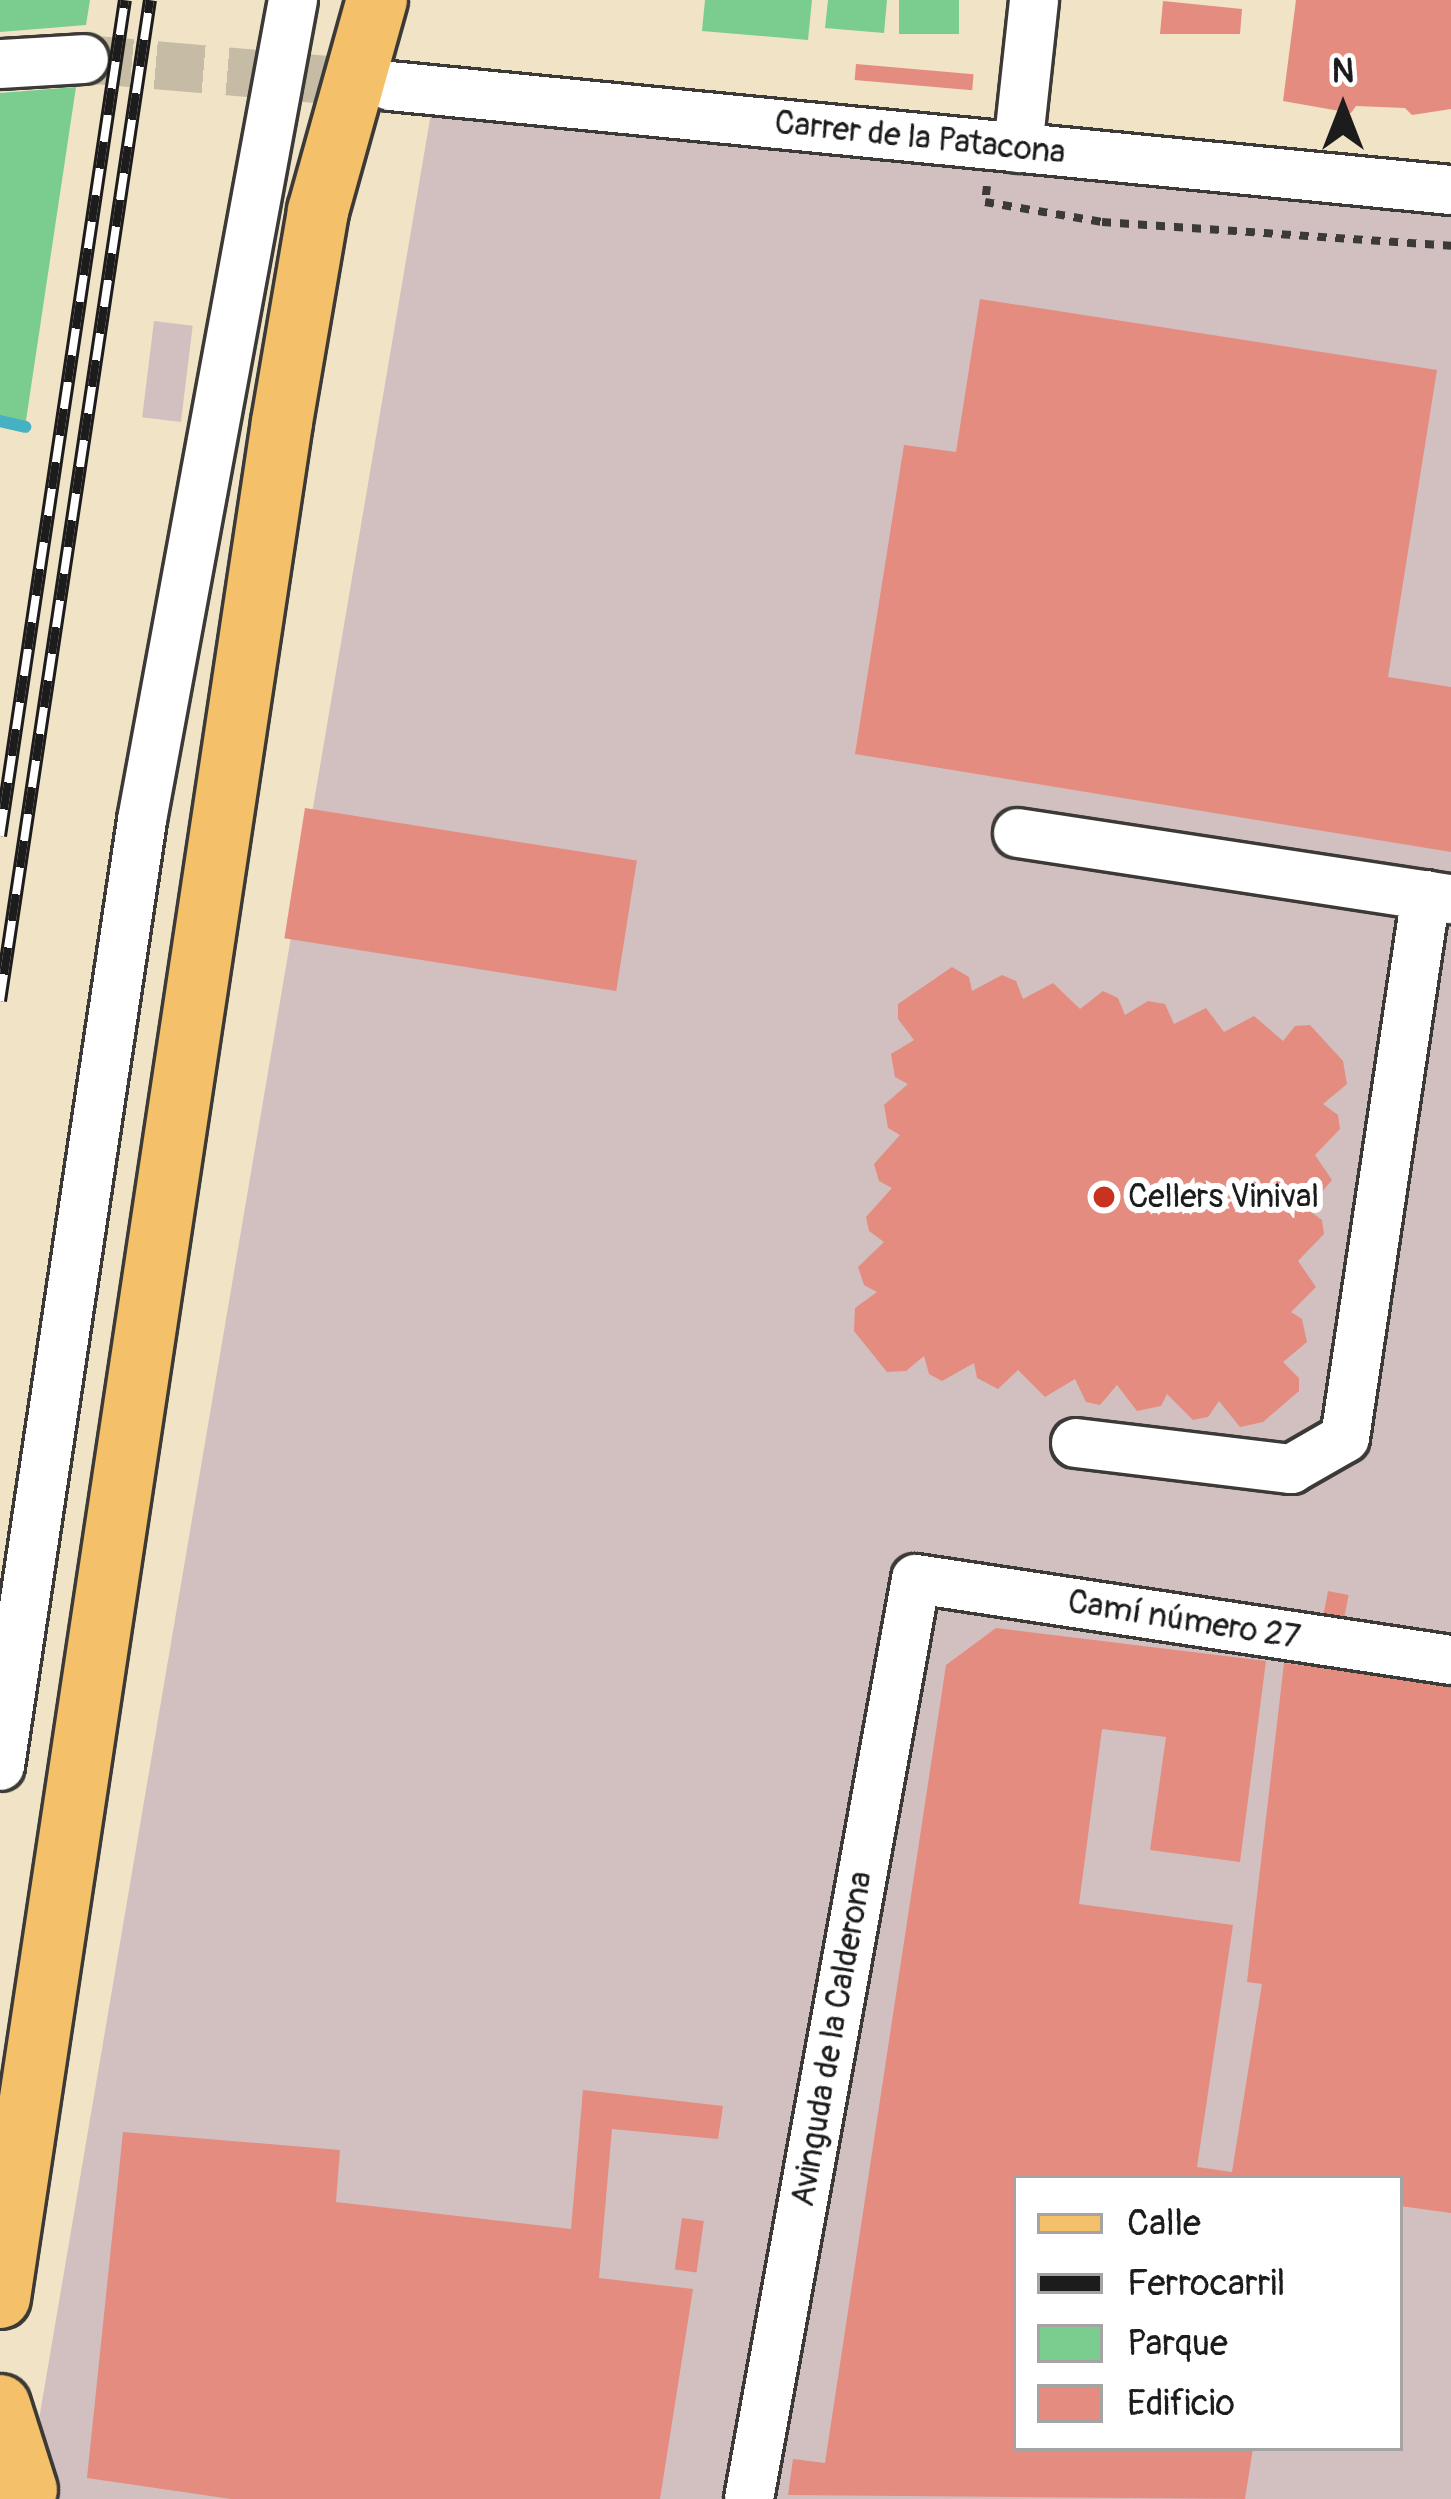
<!DOCTYPE html>
<meta charset="utf-8">
<style>
body{margin:0}
#map{position:relative;width:1451px;height:2499px;overflow:hidden;background:#f1e3c6;font-family:Pangolin,sans-serif}
div>[style]{position:absolute}
[style*='--x']{left:calc(var(--x)*1px);top:calc(var(--y)*1px);width:calc(var(--w)*1px);rotate:calc(var(--a)*1deg)}
.industrial>*{inset:0;background:#d2bfc0;transform-origin:0 0}
.green>*{inset:0;background:#7acd8f;transform-origin:0 0}
.stream>*{height:12px;margin:-6px;padding:0 6px;transform-origin:6px;border-radius:6px;background:#45b1c2}
.building>*{inset:0;background:#e48c7f;transform-origin:0 0}
.minor-tunnel>*{height:48px;margin-top:-24px;transform-origin:0;background:repeating-linear-gradient(90deg,#c6bba4 0 48px,transparent 0 72px)}
.path>*{height:8px;margin-top:-4px;transform-origin:0;background:repeating-linear-gradient(90deg,#3c3a36 0 9px,transparent 0 18px)}
.roads{filter:drop-shadow(3px 0 #3c3a36) drop-shadow(-3px 0 #3c3a36) drop-shadow(0 3px #3c3a36) drop-shadow(0 -3px #3c3a36)}
.minor>*{height:48px;margin:-24px;padding:0 24px;transform-origin:24px;border-radius:24px;background:#fff}
.major>*{height:60px;margin:-30px;padding:0 30px;transform-origin:30px;border-radius:30px;background:#f4c16a}
.rail>*{height:14px;margin-top:-7px;transform-origin:0;background:repeating-linear-gradient(90deg,#fff 0 27px,#1c1c1c 0 54px);box-sizing:border-box;border-block:3px solid #1c1c1c}
.dots>*{width:33px;height:33px;translate:-50% -50%;box-sizing:border-box;border:6px solid #fff;border-radius:50%}
span{translate:-50% -50%;white-space:nowrap;text-align:center;line-height:1.15;-webkit-text-stroke:12px #fff;paint-order:stroke}
.street-label{font-size:33px;color:#1c1c1c}
.poi-label{font-size:33px;color:#1c1c1c}
.left{translate:0 -50%;text-align:left}
.legend{position:absolute;left:1013px;top:2175px;width:390px;height:276px;box-sizing:border-box;background:#fff;border:3px solid #a4a4a4;margin:0;padding:15px 21px;list-style:none;font-size:36px;color:#1c1c1c}
.legend li{display:flex;align-items:center;gap:24px;height:60px}
.legend b{width:60px;border:3px solid #a4a4a4}
.north{position:absolute;left:1283px;top:48px;width:120px;height:120px;-webkit-text-stroke:9px #fff;paint-order:stroke;rotate:0deg;font-size:33px;font-weight:700;line-height:48px;text-align:center;color:#1c1c1c}
.north::after{content:'';display:block;margin:auto;width:42px;height:54px;background:#1c1c1c;clip-path:polygon(50% 0,100% 100%,50% 72%,0 100%)}
</style>
<div id="map">
<div class="industrial">
<i style="clip-path:polygon(evenodd,437px 78px,1451px 187px,1451px 2499px,38px 2499px,27px 2490px,437px 78px,1016px 2178px,1400px 2178px,1400px 2448px,1016px 2448px,1016px 2178px)"></i>
<i style="left:154px;top:321px;width:39px;height:97px;rotate:7deg"></i>
</div>
<div class="green">
<i style="clip-path:polygon(0 0,90px 0,86px 25px,0 32px)"></i>
<i style="clip-path:polygon(705px 0,812px 0,808px 40px,702px 31px)"></i>
<i style="clip-path:polygon(828px 0,887px 0,884px 33px,825px 28px)"></i>
<i style="left:899px;top:0;width:60px;height:34px"></i>
<i style="clip-path:polygon(76px 87px,25px 427px,23px 432px,0 427px,0 93px)"></i>
</div>
<div class="stream">
<i style="--x:0;--y:421;--w:26;--a:13"></i>
</div>
<div class="building">
<i style="clip-path:polygon(1296px 0,1451px 0,1451px 109px,1412px 115px,1405px 108px,1356px 106px,1351px 113px,1283px 101px)"></i>
<i style="clip-path:polygon(1163px 1px,1242px 9px,1240px 34px,1160px 34px)"></i>
<i style="left:856px;top:64px;width:118px;height:16px;rotate:5deg"></i>
<i style="clip-path:polygon(980px 299px,1437px 370px,1388px 677px,1451px 687px,1451px 852px,855px 754px,904px 445px,956px 452px)"></i>
<i style="left:305px;top:808px;width:336px;height:132px;rotate:9deg"></i>
<i style="clip-path:polygon(952px 967px,969px 977px,972px 991px,1002px 975px,1016px 981px,1023px 999px,1053px 983px,1080px 1009px,1103px 991px,1118px 998px,1125px 1015px,1148px 1001px,1165px 1004px,1174px 1024px,1206px 1008px,1224px 1032px,1254px 1016px,1283px 1041px,1295px 1026px,1310px 1025px,1343px 1061px,1347px 1084px,1323px 1104px,1338px 1115px,1340px 1129px,1315px 1155px,1332px 1180px,1307px 1209px,1322px 1220px,1324px 1234px,1298px 1261px,1316px 1287px,1291px 1312px,1302px 1319px,1307px 1342px,1283px 1362px,1299px 1378px,1299px 1391px,1263px 1422px,1240px 1427px,1219px 1401px,1208px 1417px,1193px 1420px,1167px 1394px,1161px 1406px,1137px 1411px,1117px 1385px,1100px 1405px,1086px 1402px,1075px 1379px,1045px 1397px,1018px 1370px,998px 1389px,977px 1378px,974px 1363px,942px 1381px,929px 1374px,924px 1356px,906px 1371px,887px 1372px,854px 1331px,855px 1308px,877px 1292px,864px 1285px,858px 1267px,884px 1242px,869px 1231px,866px 1217px,892px 1188px,879px 1181px,874px 1164px,900px 1135px,888px 1128px,884px 1105px,908px 1084px,895px 1077px,891px 1054px,914px 1040px,898px 1019px,898px 1004px)"></i>
<i style="left:1328px;top:1591px;width:21px;height:24px;rotate:11deg"></i>
<i style="clip-path:polygon(996px 1628px,1266px 1661px,1240px 1862px,1150px 1850px,1166px 1737px,1102px 1729px,1079px 1904px,1233px 1925px,1197px 2167px,1232px 2172px,1262px 1984px,1247px 1982px,1284px 1663px,1451px 1684px,1451px 2213px,1400px 2206px,1400px 2178px,1016px 2178px,1016px 2448px,1253px 2448px,1245px 2499px,788px 2495px,793px 2459px,825px 2463px,946px 1665px)"></i>
<i style="clip-path:polygon(583px 2090px,723px 2106px,718px 2139px,612px 2129px,599px 2278px,693px 2289px,660px 2499px,231px 2499px,87px 2478px,123px 2132px,340px 2150px,336px 2202px,571px 2229px)"></i>
<i style="left:682px;top:2218px;width:22px;height:52px;rotate:8deg"></i>
</div>
<div class="minor-tunnel">
<i style="--x:84;--y:59;--w:302;--a:4.9"></i>
</div>
<div class="path">
<i style="--x:987;--y:186;--w:16;--a:97"></i>
<i style="--x:985;--y:202;--w:119;--a:9.7"></i>
<i style="--x:1102;--y:222;--w:350;--a:3.9"></i>
</div>
<div class="roads">
<div class="minor">
<i style="--x:0;--y:64;--w:84;--a:-3.4"></i>
<i style="--x:390;--y:86;--w:1066;--a:5.6"></i>
<i style="--x:1018;--y:148;--w:149;--a:-83.8"></i>
<i style="--x:1018;--y:833;--w:438;--a:8.7"></i>
<i style="--x:1076;--y:1443;--w:217;--a:6.9"></i>
<i style="--x:1291;--y:1469;--w:62;--a:-29.9"></i>
<i style="--x:1345;--y:1438;--w:549;--a:-81.52"></i>
<i style="--x:0;--y:1766;--w:957;--a:-81.46"></i>
<i style="--x:142;--y:820;--w:834;--a:-79.57"></i>
<i style="--x:749;--y:2499;--w:935;--a:-79.71"></i>
<i style="--x:916;--y:1579;--w:541;--a:8.61"></i>
</div>
<div class="major">
<i style="--x:0;--y:2298;--w:1897;--a:-81.45"></i>
<i style="--x:282;--y:422;--w:214;--a:-80.3"></i>
<i style="--x:318;--y:211;--w:219;--a:-74.4"></i>
<i style="--x:0;--y:2405;--w:89;--a:72.4"></i>
</div>
</div>
<div class="rail">
<i style="--x:0;--y:836;--w:845;--a:-81.5"></i>
<i style="--x:0;--y:1001;--w:1012;--a:-81.48"></i>
</div>
<div class="dots">
<i style="left:1104px;top:1197px;background:#c8321e"></i>
</div>
<div class="street-label">
<span style="left:920px;top:138px;rotate:6deg">Carrer de la Patacona</span>
<span style="left:1184px;top:1620px;rotate:9deg">Camí número 27</span>
<span style="left:832px;top:2039px;rotate:-80deg">Avinguda de la Calderona</span>
</div>
<div class="poi-label">
<span class="left" style="left:1128px;top:1197px">Cellers Vinival</span>
</div>
<ul class="legend">
<li><b style="height:15px;background:#f4c16a"></b>Calle</li>
<li><b style="height:15px;background:#1c1c1c"></b>Ferrocarril</li>
<li><b style="height:33px;background:#7acd8f"></b>Parque</li>
<li><b style="height:33px;background:#e48c7f"></b>Edificio</li>
</ul>
<div class="north">N</div>
</div>
